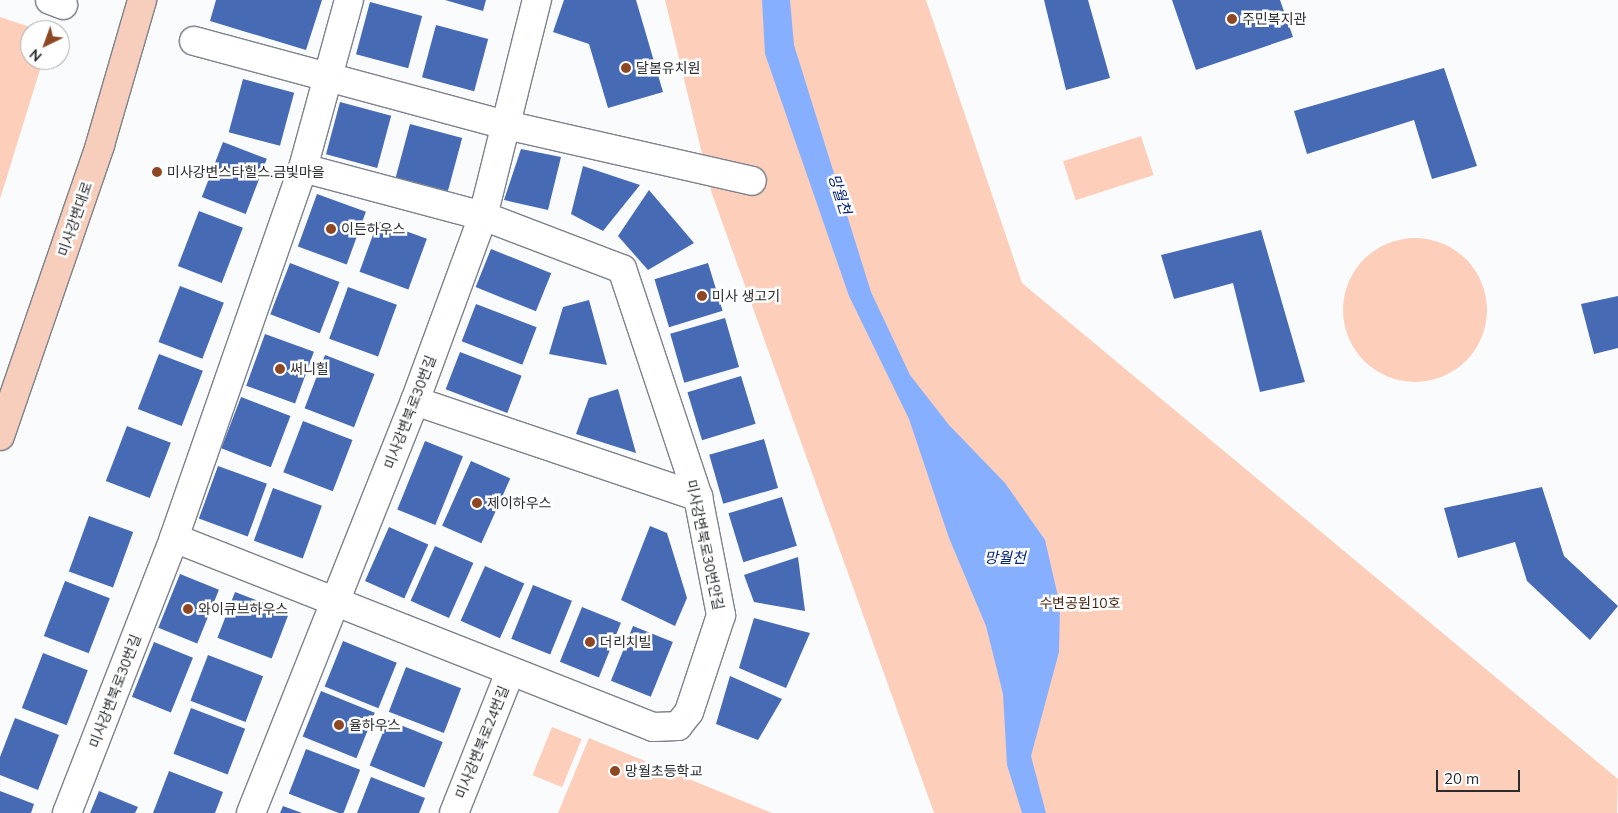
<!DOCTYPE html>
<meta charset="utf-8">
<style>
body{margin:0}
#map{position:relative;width:1618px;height:813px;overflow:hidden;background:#fafbfd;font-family:Mulish,"Noto Sans KR",sans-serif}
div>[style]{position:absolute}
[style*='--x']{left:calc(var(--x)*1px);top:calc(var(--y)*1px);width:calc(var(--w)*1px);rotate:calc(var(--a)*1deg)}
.green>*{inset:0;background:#fdcfba;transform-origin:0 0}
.round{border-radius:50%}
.water>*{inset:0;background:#87afff}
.building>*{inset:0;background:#466ab4;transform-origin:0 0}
.roads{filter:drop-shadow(1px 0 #7c818a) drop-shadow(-1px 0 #7c818a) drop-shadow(0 1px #7c818a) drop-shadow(0 -1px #7c818a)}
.minor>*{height:28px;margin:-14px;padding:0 14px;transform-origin:14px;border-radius:14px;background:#fff}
.major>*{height:28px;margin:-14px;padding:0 14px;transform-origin:14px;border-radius:14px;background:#f7cebb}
.dots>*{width:14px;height:14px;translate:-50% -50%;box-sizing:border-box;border:2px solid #fff;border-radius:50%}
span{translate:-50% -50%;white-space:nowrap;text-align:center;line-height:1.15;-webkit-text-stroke:5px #fff;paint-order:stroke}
.poi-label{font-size:14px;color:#292b2e}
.left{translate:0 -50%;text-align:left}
.street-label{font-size:14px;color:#292b2e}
.park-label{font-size:14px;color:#421f0d}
.water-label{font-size:15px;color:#03237c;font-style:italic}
.north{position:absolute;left:20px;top:20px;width:50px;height:50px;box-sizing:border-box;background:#fff;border:1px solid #a9aaab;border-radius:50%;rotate:222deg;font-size:14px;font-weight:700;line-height:20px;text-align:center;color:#292b2e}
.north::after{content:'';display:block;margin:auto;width:18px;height:22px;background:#8e4723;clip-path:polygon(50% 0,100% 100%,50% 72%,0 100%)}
.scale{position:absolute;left:1436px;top:770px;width:84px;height:22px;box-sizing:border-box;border:2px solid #292b2e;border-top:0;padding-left:6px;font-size:15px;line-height:18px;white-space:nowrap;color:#292b2e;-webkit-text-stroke:4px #fff;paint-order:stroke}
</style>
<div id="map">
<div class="green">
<i style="clip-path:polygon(665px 0,926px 0,1022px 283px,1618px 779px,1617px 813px,934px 813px,711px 191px)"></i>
<i style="clip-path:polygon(0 17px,39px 30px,30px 30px,30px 60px,43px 60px,0 199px)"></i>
<i style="left:1141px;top:136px;width:41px;height:82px;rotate:72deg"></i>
<i class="round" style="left:1343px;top:238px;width:144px;height:144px"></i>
<i style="left:552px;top:727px;width:32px;height:52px;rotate:22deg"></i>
<i style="clip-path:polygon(589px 738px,772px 813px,558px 813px)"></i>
</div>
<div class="water">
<i style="clip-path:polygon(762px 0,790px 0,794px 45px,871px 292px,910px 375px,949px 425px,1005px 483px,1045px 540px,1060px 605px,1059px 652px,1031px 756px,1046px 813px,1022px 813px,1007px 765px,1003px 694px,986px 626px,949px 538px,909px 419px,849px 296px,765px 54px)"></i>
</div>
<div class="building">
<i style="clip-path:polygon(216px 0,322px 0,306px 50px,210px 21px)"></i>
<i style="clip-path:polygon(445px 0,486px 0,483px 11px)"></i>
<i style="clip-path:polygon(564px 0,636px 0,663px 92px,608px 108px,589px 44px,553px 32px)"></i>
<i style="clip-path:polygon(1044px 0,1088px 0,1110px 78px,1066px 90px)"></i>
<i style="clip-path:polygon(1172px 0,1280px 0,1293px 37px,1196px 70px)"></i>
<i style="left:370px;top:2px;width:54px;height:54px;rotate:15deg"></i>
<i style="left:436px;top:25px;width:54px;height:54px;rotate:15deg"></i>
<i style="clip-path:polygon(1444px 68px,1477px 166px,1432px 179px,1414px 120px,1307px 154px,1294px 111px)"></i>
<i style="left:243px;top:79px;width:53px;height:55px;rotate:15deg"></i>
<i style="left:340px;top:102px;width:53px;height:54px;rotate:15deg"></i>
<i style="left:410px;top:124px;width:54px;height:55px;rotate:15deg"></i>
<i style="left:223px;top:142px;width:47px;height:59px;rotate:21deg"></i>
<i style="clip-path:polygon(521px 149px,561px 157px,548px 210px,504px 200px)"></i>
<i style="clip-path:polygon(583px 166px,640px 185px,603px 231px,571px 214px)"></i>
<i style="clip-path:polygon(649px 190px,694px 243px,648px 270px,618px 236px)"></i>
<i style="left:317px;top:194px;width:52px;height:56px;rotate:20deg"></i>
<i style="left:199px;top:211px;width:47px;height:59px;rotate:21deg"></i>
<i style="left:378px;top:221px;width:52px;height:54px;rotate:20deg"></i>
<i style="clip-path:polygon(1261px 230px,1305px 382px,1260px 392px,1233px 283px,1174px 299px,1161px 255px)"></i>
<i style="left:491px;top:249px;width:65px;height:41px;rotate:22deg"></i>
<i style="left:290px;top:263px;width:53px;height:55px;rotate:21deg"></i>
<i style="left:708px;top:263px;width:50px;height:56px;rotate:73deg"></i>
<i style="left:180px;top:286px;width:47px;height:60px;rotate:21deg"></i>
<i style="left:348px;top:287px;width:52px;height:55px;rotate:20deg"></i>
<i style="clip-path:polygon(1618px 296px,1618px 348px,1594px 354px,1581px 304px)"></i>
<i style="clip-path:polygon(589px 300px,607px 365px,549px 354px,563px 307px)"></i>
<i style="left:476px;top:304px;width:65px;height:40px;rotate:21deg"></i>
<i style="left:725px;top:318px;width:51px;height:57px;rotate:74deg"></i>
<i style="left:265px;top:334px;width:52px;height:55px;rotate:20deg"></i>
<i style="left:460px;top:352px;width:66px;height:40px;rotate:21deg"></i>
<i style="left:159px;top:354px;width:47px;height:59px;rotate:21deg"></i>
<i style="left:325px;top:355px;width:53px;height:57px;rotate:21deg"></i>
<i style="left:741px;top:376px;width:50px;height:56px;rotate:73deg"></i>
<i style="clip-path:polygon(618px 389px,636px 453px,576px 434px,589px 398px)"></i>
<i style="left:241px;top:397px;width:53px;height:55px;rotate:21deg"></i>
<i style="left:303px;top:421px;width:53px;height:55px;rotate:21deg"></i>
<i style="left:127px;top:426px;width:47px;height:59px;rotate:21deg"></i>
<i style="left:764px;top:439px;width:51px;height:57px;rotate:74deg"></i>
<i style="left:425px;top:441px;width:41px;height:74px;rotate:22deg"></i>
<i style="left:471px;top:461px;width:43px;height:71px;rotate:24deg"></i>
<i style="left:218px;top:466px;width:52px;height:56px;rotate:20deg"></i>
<i style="clip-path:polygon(1542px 487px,1564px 556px,1618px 606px,1590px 640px,1527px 581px,1515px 542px,1458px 558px,1444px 508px)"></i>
<i style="left:273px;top:488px;width:52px;height:56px;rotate:20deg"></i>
<i style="left:782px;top:497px;width:51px;height:56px;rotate:73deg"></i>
<i style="left:89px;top:516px;width:47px;height:59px;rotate:20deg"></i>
<i style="clip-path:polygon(650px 526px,667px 533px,687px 598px,675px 626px,621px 600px)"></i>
<i style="left:389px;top:527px;width:43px;height:59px;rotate:24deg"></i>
<i style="left:435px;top:546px;width:42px;height:60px;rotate:24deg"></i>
<i style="clip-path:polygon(798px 557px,805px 611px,754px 602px,744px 575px)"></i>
<i style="left:485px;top:566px;width:43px;height:60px;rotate:24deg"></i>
<i style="left:180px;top:574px;width:42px;height:58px;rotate:22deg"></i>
<i style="left:65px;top:581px;width:48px;height:59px;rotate:21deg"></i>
<i style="left:533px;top:585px;width:42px;height:58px;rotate:22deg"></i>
<i style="left:235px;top:592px;width:58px;height:49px;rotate:21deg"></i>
<i style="left:582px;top:607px;width:42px;height:59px;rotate:22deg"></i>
<i style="clip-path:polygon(754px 618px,810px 633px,786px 688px,739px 668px)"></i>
<i style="left:633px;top:626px;width:43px;height:59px;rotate:22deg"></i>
<i style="left:343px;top:641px;width:58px;height:49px;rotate:22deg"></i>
<i style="left:154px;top:642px;width:42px;height:59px;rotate:22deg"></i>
<i style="left:43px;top:653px;width:48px;height:59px;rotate:21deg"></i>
<i style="left:208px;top:655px;width:59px;height:49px;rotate:21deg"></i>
<i style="left:406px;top:667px;width:59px;height:48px;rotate:21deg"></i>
<i style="clip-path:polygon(730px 676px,782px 699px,758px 740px,716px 724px)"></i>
<i style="left:321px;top:691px;width:58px;height:49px;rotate:22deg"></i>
<i style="left:191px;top:708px;width:58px;height:49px;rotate:21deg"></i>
<i style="clip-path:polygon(15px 718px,59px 735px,38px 790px,0 775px,0 757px)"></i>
<i style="left:388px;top:720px;width:59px;height:49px;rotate:22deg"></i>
<i style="left:306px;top:749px;width:58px;height:48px;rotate:21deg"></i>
<i style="clip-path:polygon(169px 771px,223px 792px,215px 813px,153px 813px)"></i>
<i style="clip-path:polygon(371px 777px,425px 798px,419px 813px,357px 813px)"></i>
<i style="clip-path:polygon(0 791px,34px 804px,31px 813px,0 813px)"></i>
<i style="clip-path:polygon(99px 791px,138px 807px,135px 813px,90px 813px)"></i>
<i style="clip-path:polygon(283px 806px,302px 813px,280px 813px)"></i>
</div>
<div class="roads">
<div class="minor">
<i style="--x:50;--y:0;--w:14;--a:21"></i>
<i style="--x:194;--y:41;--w:323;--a:15.1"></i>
<i style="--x:506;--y:125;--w:252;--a:12.8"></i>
<i style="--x:415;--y:401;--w:299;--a:18.7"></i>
<i style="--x:174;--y:538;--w:515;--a:21.53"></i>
<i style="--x:653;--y:727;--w:25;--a:-2"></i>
<i style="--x:678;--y:726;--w:18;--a:-52"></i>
<i style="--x:689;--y:712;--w:102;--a:-71.7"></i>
<i style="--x:721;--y:615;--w:120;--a:-101"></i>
<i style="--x:698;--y:497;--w:240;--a:-108.4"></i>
<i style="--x:622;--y:269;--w:149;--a:-159.1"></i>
<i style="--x:483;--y:216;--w:186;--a:-165.1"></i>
<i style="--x:67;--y:813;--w:295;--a:-68.7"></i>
<i style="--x:174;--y:538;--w:392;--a:-70.8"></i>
<i style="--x:303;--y:168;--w:174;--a:-74.7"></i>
<i style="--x:251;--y:813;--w:443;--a:-68.3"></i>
<i style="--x:415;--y:401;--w:197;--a:-69.8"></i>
<i style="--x:483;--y:216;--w:223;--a:-76"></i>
<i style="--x:454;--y:813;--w:152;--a:-68.3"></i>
</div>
<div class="major">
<i style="--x:0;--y:436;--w:308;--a:-71"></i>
<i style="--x:100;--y:145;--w:151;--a:-73.8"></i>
</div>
</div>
<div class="dots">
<i style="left:1232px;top:19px;background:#8e4723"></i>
<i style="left:626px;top:68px;background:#8e4723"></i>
<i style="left:157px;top:172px;background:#8e4723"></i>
<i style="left:331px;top:229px;background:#8e4723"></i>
<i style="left:702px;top:296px;background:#8e4723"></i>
<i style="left:280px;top:369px;background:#8e4723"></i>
<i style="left:477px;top:503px;background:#8e4723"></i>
<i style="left:188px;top:609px;background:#8e4723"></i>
<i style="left:590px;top:642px;background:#8e4723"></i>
<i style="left:339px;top:725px;background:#8e4723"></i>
<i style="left:615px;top:771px;background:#8e4723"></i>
</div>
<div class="poi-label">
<span class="left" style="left:1242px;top:19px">주민복지관</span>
<span class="left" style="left:636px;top:68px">달봄유치원</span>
<span class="left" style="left:167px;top:172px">미사강변스타힐스.금빛마을</span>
<span class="left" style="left:341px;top:229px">이든하우스</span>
<span class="left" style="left:712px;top:296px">미사 생고기</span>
<span class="left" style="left:290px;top:369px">써니힐</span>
<span class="left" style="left:487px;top:503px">제이하우스</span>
<span class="left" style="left:198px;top:609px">와이큐브하우스</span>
<span class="left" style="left:600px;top:642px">더리치빌</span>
<span class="left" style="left:349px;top:725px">율하우스</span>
<span class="left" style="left:625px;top:771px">망월초등학교</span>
</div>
<div class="street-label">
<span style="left:75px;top:219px;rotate:-71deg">미사강변대로</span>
<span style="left:410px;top:412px;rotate:-69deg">미사강변북로30번길</span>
<span style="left:705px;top:545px;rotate:78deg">미사강변북로30번안길</span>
<span style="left:115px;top:691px;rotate:-69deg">미사강변북로30번길</span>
<span style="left:482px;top:742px;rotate:-68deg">미사강변북로24번길</span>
</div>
<div class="park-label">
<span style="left:1080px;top:603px">수변공원10호</span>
</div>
<div class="water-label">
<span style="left:840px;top:194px;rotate:72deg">망월천</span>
<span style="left:1005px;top:558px">망월천</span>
</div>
<div class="north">N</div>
<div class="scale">20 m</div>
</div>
